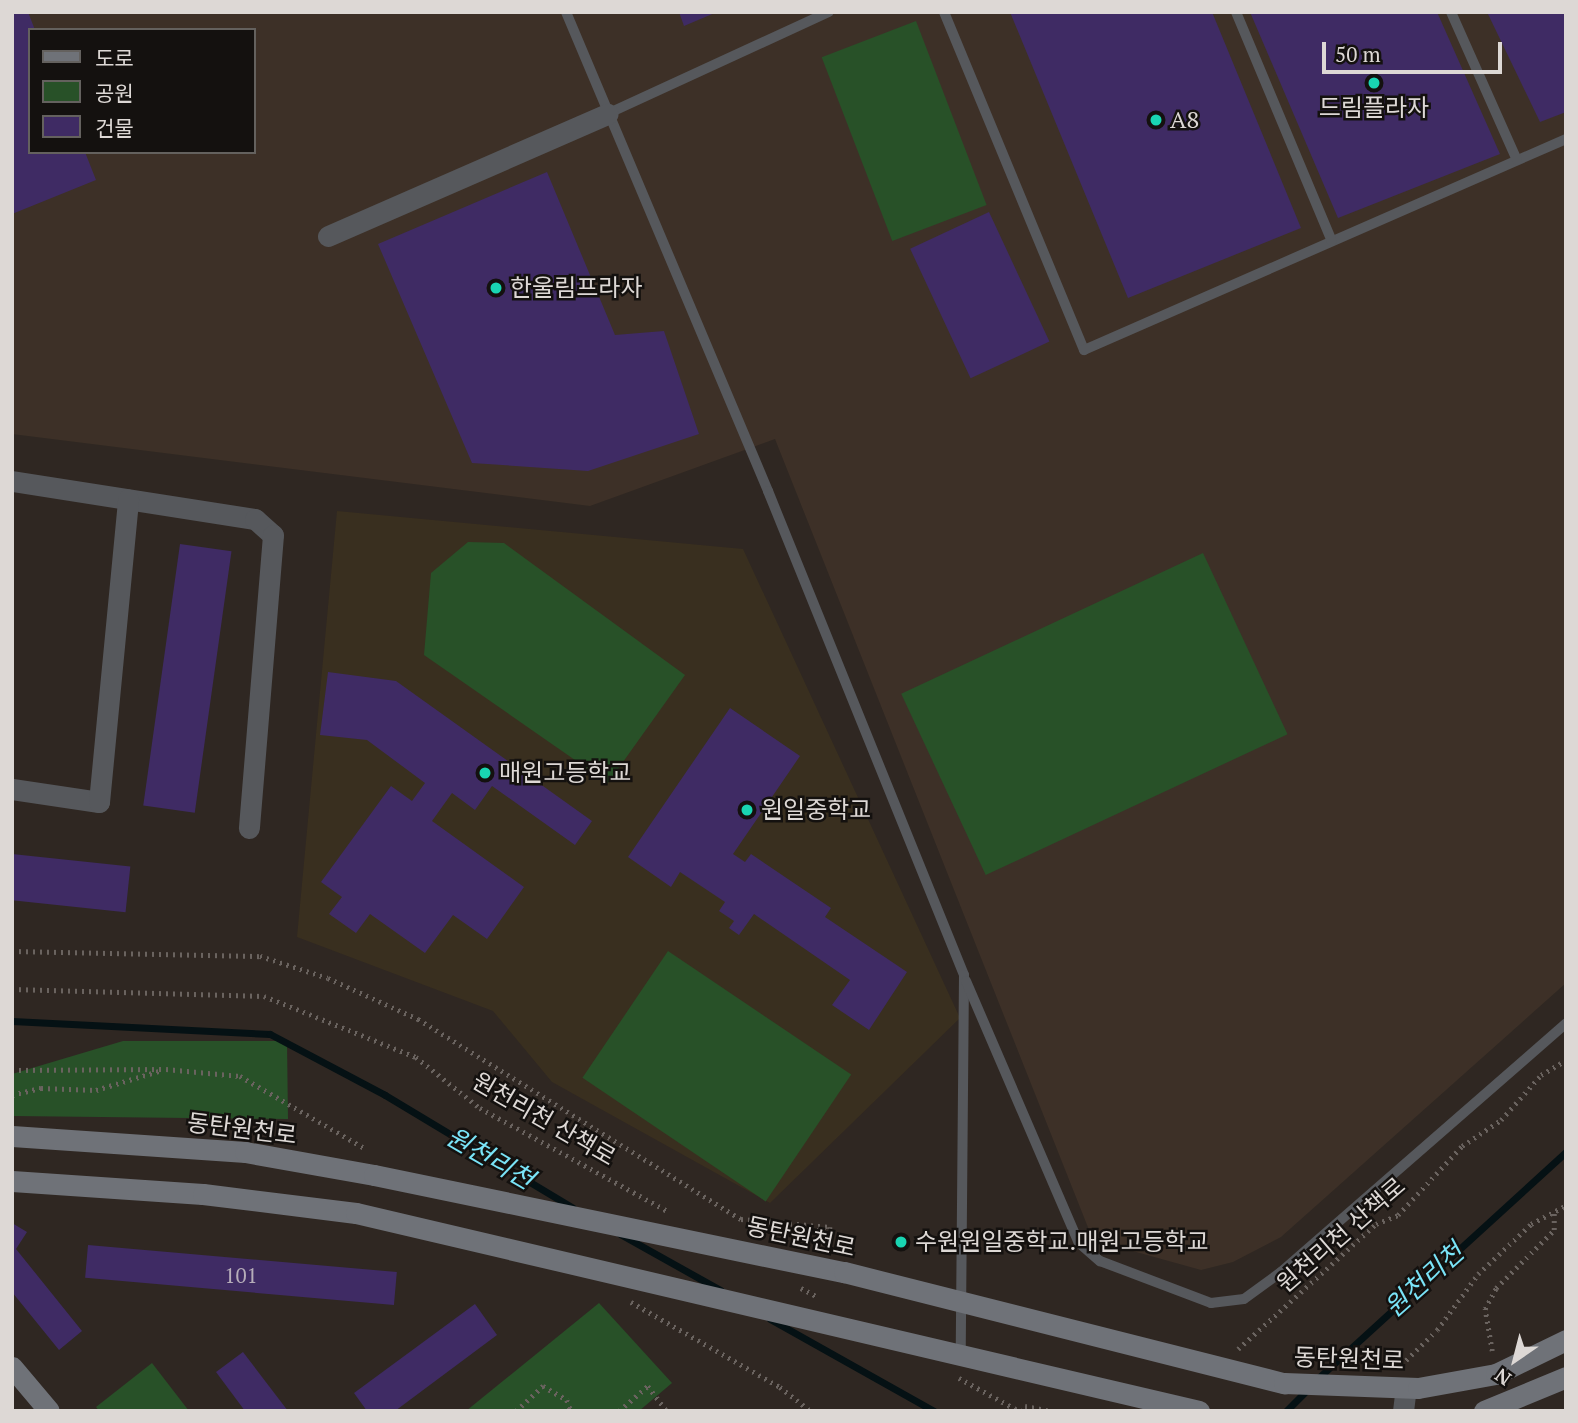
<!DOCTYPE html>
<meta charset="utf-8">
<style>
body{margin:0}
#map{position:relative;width:1578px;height:1423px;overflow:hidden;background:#2f2722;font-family:"PT Serif","Noto Sans KR",serif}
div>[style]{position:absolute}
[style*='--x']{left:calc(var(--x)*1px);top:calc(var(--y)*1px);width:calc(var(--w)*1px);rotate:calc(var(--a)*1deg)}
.built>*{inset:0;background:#3d3027}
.education>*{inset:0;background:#392f1f}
.green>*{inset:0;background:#285128;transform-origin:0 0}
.stream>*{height:7px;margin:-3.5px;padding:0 3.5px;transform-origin:3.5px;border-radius:3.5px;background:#051114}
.building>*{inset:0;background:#3f2b64;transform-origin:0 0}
.path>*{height:4.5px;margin-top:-2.25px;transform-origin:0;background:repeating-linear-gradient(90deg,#6a635f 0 2px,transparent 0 7px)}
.lane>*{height:10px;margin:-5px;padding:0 5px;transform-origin:5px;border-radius:5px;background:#56585c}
.street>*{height:21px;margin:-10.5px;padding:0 10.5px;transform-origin:10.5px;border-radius:10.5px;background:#56585c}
.secondary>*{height:21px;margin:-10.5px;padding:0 10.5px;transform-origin:10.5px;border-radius:10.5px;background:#6f7278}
.dots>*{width:19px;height:19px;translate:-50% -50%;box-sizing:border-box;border:4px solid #14110f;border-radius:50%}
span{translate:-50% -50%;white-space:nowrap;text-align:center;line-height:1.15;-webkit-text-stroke:5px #14110f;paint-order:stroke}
.number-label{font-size:21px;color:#b6adb9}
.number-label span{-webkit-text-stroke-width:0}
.poi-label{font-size:24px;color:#ddd8d5}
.left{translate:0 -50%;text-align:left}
.street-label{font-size:24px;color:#ddd8d5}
.water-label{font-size:26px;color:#7ae4f8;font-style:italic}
.frame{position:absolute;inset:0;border:14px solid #ddd8d5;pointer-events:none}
.legend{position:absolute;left:28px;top:28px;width:228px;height:126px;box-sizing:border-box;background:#14110f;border:2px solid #64615e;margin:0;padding:9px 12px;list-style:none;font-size:21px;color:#ddd8d5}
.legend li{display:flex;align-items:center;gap:14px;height:35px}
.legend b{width:35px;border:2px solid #64615e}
.north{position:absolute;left:1480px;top:1325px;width:70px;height:70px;-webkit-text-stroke:5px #14110f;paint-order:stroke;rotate:215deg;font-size:19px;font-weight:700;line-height:28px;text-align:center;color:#ddd8d5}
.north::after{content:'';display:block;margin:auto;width:24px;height:32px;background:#ddd8d5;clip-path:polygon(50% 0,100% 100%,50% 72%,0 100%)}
.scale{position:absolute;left:1322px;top:42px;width:180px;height:32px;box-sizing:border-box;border:4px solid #ddd8d5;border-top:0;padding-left:9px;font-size:21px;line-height:24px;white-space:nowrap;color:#ddd8d5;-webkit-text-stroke:5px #14110f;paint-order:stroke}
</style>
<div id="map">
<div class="built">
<i style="clip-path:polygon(evenodd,12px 12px,1566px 12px,1566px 983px,1281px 1237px,1233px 1262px,1201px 1270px,1093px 1240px,775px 439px,590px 506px,12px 434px,12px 12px,30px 30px,254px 30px,254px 152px,30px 152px,30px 30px)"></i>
</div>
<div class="education">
<i style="clip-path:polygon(337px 511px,743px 549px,960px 1018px,770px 1203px,552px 1082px,493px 1011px,297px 937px)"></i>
</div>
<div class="green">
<i style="left:916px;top:21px;width:197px;height:101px;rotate:69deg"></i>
<i style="clip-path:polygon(468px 542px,504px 543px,685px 675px,608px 783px,424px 655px,431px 573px)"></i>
<i style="left:1203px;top:553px;width:200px;height:333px;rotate:65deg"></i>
<i style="left:668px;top:951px;width:221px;height:153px;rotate:34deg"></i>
<i style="clip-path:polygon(123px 1041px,287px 1041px,288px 1119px,12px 1116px,12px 1074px)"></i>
<i style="clip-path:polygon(599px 1303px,672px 1383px,639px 1411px,466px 1411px)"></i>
<i style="clip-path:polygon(152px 1363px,189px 1411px,99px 1411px,96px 1407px)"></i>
</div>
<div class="stream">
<i style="--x:12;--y:1021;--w:258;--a:2.9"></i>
<i style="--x:270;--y:1034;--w:130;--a:27.9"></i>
<i style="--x:385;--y:1095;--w:219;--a:31"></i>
<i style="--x:620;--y:1234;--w:115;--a:29.2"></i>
<i style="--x:770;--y:1319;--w:188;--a:29.3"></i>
<i style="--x:1316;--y:1380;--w:338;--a:-42.4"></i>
<i style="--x:1286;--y:1411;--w:31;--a:-45"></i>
</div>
<div class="building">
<i style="clip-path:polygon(12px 12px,28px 12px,35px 30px,30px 30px,30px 152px,85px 152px,96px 180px,12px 214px)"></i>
<i style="clip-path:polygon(679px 12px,717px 12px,684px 26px)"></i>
<i style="clip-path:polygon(1010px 12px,1212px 12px,1301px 228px,1128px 298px)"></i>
<i style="clip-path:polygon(1250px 12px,1437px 12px,1500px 154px,1338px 218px)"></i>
<i style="clip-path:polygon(1487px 12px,1566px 12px,1566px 112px,1540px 122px)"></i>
<i style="clip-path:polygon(547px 172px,615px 335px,664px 331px,699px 434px,588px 471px,472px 463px,378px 244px)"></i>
<i style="left:989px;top:212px;width:143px;height:87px;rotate:65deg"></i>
<i style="left:180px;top:544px;width:52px;height:264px;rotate:8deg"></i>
<i style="clip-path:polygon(328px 672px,396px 681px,592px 821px,575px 845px,492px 786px,475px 810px,452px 793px,432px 821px,524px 887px,487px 939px,453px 915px,425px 953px,370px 914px,356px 933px,329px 914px,342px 897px,321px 882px,391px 786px,412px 801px,425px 783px,367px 740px,320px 735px)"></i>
<i style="clip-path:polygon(730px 708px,800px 756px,733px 854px,745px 862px,751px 854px,831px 908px,825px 917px,907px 972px,869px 1030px,832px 1005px,850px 980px,754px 914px,739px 935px,729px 928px,734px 921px,719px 911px,725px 902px,680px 872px,671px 887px,628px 857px)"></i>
<i style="left:12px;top:854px;width:119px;height:46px;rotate:6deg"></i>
<i style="clip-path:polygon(12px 1223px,27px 1232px,16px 1249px,82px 1331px,59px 1350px,12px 1292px)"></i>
<i style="left:88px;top:1245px;width:310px;height:33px;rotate:5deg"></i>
<i style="clip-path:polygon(475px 1304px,497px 1335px,395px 1411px,367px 1411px,354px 1393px)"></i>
<i style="clip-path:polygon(243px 1352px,288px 1411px,245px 1411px,216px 1372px)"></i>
</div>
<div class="path">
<i style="--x:12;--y:951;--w:248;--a:1.2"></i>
<i style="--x:260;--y:956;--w:71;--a:17.9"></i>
<i style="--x:328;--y:978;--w:99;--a:24.5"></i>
<i style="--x:418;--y:1019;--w:380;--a:31.8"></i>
<i style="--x:741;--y:1219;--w:89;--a:5.1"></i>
<i style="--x:830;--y:1227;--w:15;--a:90"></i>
<i style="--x:830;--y:1242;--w:11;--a:175"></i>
<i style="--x:12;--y:989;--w:252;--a:1.6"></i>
<i style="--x:264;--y:996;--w:164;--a:21.9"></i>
<i style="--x:416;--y:1057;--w:82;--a:38.6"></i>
<i style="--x:480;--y:1108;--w:216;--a:28.8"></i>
<i style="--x:12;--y:1070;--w:154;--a:-0.4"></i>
<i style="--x:166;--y:1069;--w:74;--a:5.4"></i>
<i style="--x:240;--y:1076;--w:146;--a:30.1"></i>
<i style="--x:12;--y:1095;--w:30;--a:-14"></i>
<i style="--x:41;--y:1088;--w:55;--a:2.1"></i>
<i style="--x:96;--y:1090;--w:66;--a:-16.8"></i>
<i style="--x:801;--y:1288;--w:19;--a:28"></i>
<i style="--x:631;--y:1302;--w:172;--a:29.7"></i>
<i style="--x:780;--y:1387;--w:39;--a:38"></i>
<i style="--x:1238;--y:1349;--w:186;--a:-42.2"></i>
<i style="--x:1376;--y:1224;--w:24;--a:-22"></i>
<i style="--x:1398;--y:1215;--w:94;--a:-47.2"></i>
<i style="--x:1462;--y:1146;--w:47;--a:-33.7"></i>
<i style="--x:1501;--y:1120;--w:60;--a:-48.4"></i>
<i style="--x:1541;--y:1075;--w:29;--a:-31"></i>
<i style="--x:1492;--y:1351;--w:43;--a:-99.5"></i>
<i style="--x:1485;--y:1309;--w:24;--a:-62"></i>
<i style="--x:1496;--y:1288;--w:82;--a:-45"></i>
<i style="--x:1554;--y:1230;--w:18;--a:-90"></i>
<i style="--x:1401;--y:1365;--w:50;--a:-44.2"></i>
<i style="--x:1437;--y:1330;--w:69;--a:-53.8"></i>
<i style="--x:1478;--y:1274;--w:73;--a:-43.3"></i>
<i style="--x:1531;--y:1224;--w:40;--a:-28"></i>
<i style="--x:959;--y:1378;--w:68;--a:28.8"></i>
<i style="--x:516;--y:1411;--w:37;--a:-43"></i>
<i style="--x:543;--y:1386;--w:28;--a:30"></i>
<i style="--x:567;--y:1400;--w:12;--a:70"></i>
<i style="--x:619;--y:1411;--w:38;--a:-41"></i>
<i style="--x:648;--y:1386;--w:31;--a:53"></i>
<i style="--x:1023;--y:1411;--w:5;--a:-68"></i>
<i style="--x:1025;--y:1406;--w:25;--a:11"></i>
</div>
<div class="lane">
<i style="--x:566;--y:12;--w:520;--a:67.13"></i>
<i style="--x:768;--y:491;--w:522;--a:67.95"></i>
<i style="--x:964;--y:975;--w:379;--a:90.5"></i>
<i style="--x:944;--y:12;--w:366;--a:67.5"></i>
<i style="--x:1084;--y:350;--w:526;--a:-23.64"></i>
<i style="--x:1236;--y:12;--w:248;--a:67.3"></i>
<i style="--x:1451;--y:12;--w:162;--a:66"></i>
<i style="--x:607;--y:114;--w:244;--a:-24.7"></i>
<i style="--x:966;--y:981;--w:285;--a:66.7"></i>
<i style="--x:1079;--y:1243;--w:28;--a:41"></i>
<i style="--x:1100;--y:1261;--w:119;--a:20.7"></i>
<i style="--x:1211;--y:1303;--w:33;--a:-7"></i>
<i style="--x:1244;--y:1299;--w:46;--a:-36.1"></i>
<i style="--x:1281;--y:1272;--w:378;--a:-41.1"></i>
</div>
<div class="street">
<i style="--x:328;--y:236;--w:305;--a:-23.6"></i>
<i style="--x:12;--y:481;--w:246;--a:8.9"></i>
<i style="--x:255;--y:519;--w:24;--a:42"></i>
<i style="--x:273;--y:535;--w:294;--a:94.7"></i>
<i style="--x:12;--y:789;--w:88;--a:8.5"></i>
<i style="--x:99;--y:802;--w:304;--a:-84.5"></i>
<i style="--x:1403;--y:1411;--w:23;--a:-83"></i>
</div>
<div class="secondary">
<i style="--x:12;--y:1136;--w:234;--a:3.9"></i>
<i style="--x:245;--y:1152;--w:131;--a:10.1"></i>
<i style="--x:374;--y:1175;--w:480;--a:11.7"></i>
<i style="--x:844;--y:1272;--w:454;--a:14.2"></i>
<i style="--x:1284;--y:1383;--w:134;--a:2.1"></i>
<i style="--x:1418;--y:1388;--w:79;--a:-10.2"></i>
<i style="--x:1496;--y:1374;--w:78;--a:-25.9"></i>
<i style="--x:12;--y:1181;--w:191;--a:3.9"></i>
<i style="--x:203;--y:1194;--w:154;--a:7.1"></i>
<i style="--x:356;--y:1213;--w:866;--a:13.22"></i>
<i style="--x:12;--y:1367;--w:57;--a:49.9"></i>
<i style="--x:1484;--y:1411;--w:89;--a:-22.5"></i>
</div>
<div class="dots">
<i style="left:1374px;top:83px;background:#19d5b2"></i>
<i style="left:1156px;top:120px;background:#19d5b2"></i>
<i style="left:496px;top:288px;background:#19d5b2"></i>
<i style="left:485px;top:773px;background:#19d5b2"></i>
<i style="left:747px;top:810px;background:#19d5b2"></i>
<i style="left:901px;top:1242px;background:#19d5b2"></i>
</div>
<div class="number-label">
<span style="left:241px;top:1275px">101</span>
</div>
<div class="poi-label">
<span style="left:1374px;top:108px">드림플라자</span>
<span class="left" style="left:1170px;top:120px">A8</span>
<span class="left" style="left:510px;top:288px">한울림프라자</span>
<span class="left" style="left:499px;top:773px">매원고등학교</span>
<span class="left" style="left:761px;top:810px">원일중학교</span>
<span class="left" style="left:915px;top:1242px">수원원일중학교.매원고등학교</span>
</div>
<div class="street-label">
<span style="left:544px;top:1119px;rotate:30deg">원천리천 산책로</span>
<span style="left:242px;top:1129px;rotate:7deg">동탄원천로</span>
<span style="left:1341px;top:1235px;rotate:-41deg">원천리천 산책로</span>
<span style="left:801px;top:1237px;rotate:12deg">동탄원천로</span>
<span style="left:1349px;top:1359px;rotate:2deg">동탄원천로</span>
</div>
<div class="water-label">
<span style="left:490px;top:1158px;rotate:30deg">원천리천</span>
<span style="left:1424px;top:1280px;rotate:-42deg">원천리천</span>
</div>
<div class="frame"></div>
<ul class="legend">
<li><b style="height:9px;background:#6f7278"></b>도로</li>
<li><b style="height:19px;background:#285128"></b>공원</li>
<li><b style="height:19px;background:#3f2b64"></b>건물</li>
</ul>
<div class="north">N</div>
<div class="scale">50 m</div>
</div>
